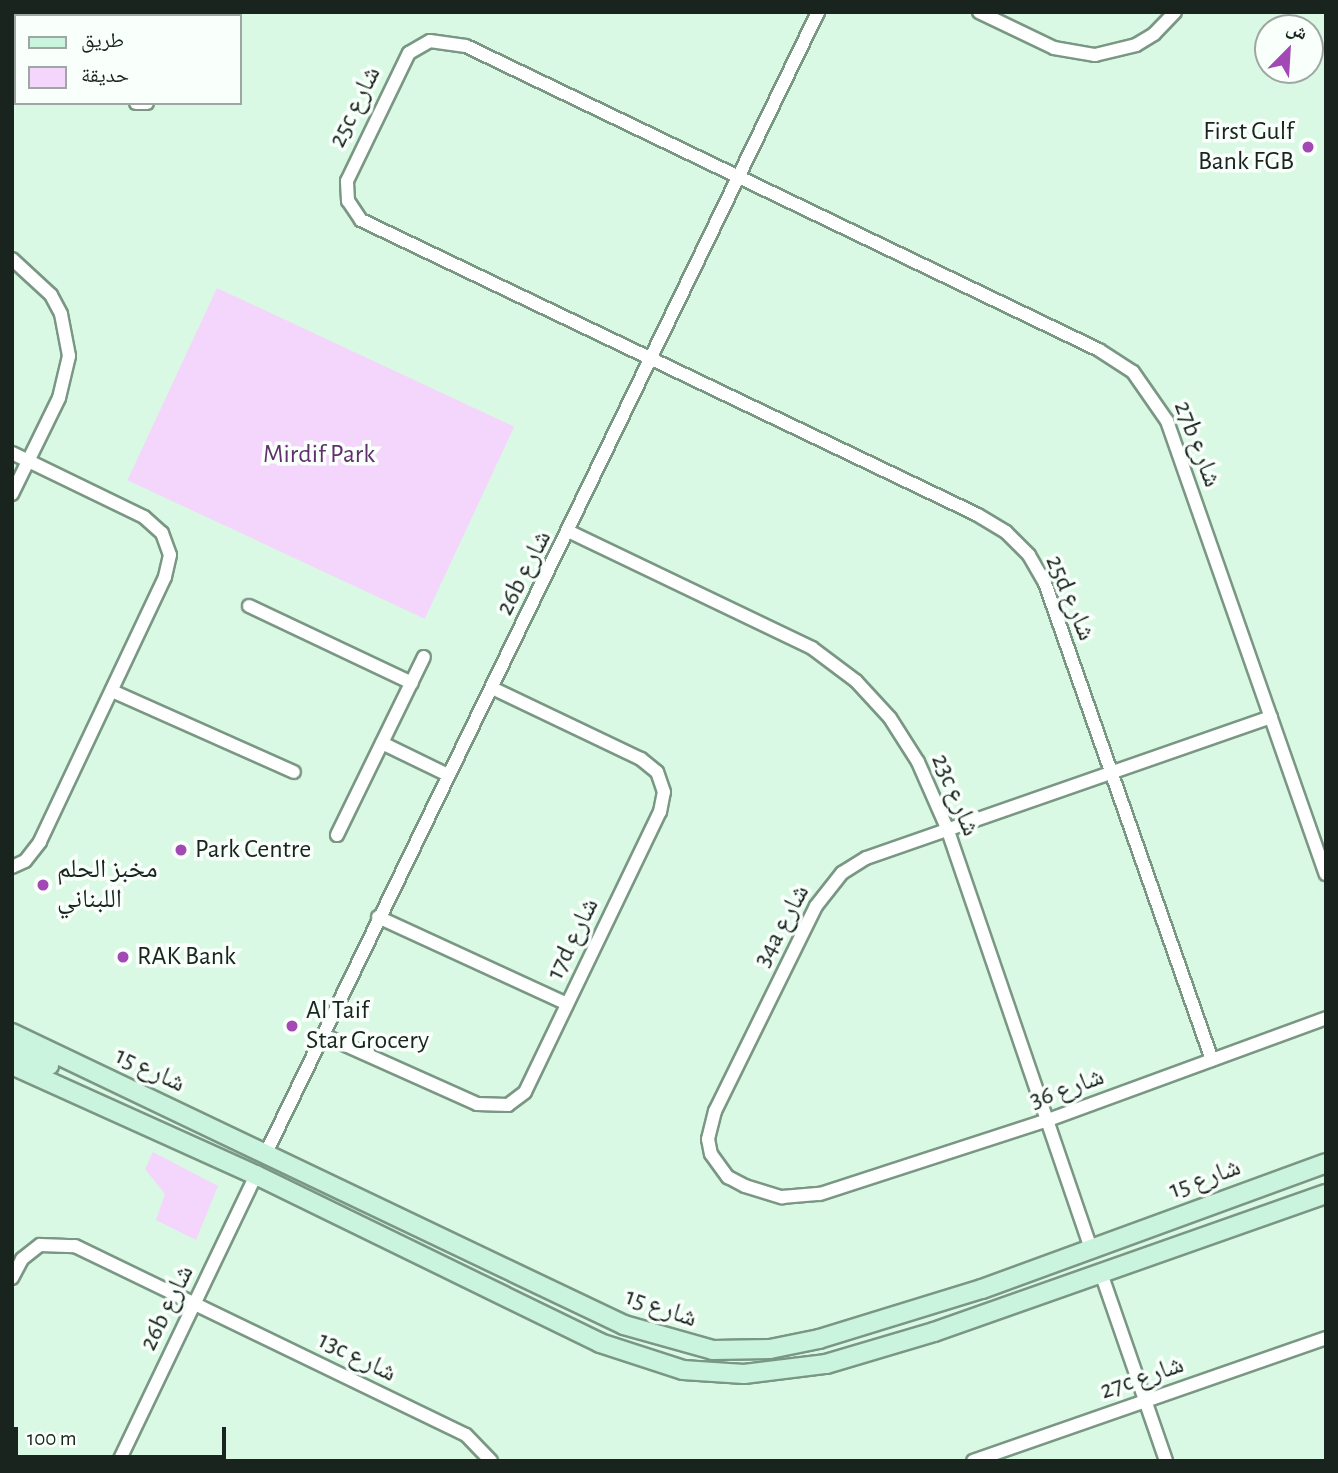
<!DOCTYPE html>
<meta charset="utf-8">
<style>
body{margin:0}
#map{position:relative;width:1338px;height:1473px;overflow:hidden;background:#daf9e4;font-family:"Alegreya Sans","Noto Naskh Arabic",sans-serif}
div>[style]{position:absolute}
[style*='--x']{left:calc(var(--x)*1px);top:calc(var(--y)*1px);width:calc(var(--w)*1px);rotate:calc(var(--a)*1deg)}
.green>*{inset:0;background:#f4d5fb;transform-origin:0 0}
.roads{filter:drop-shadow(2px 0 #7a9784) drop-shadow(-2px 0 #7a9784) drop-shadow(0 2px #7a9784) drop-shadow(0 -2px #7a9784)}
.street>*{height:12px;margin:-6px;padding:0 6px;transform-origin:6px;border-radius:6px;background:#fff}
.secondary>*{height:18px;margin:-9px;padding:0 9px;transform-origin:9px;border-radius:9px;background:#caf4de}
.dots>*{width:19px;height:19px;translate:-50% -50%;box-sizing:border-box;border:4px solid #f9fffb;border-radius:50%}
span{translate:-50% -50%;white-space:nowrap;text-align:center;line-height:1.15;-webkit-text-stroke:7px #f9fffb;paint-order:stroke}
.street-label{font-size:26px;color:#18241d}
.poi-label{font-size:26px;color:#18241d}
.right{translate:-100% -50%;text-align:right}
.left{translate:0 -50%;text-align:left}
.park-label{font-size:26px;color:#61306c}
.frame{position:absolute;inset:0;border:14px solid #18241d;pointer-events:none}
.legend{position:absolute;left:14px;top:14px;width:228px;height:91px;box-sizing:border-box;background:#f9fffb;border:2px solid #9fa7a2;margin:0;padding:9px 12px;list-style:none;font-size:21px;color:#18241d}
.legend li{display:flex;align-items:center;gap:14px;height:35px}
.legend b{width:35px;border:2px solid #9fa7a2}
.north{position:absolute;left:1254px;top:14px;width:70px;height:70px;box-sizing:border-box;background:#f9fffb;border:2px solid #9fa7a2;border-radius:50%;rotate:24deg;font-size:19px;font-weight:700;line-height:28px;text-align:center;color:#18241d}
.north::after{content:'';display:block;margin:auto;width:24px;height:32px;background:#a249b5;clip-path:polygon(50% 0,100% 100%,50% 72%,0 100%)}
.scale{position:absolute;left:14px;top:1427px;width:212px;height:32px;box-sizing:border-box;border:4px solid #18241d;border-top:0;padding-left:9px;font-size:21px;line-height:24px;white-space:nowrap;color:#18241d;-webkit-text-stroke:5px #f9fffb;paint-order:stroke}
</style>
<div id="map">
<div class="green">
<i style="left:217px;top:288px;width:328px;height:212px;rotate:25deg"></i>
<i style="clip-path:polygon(153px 1152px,218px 1186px,196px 1240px,156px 1220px,165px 1194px,145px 1169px)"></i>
</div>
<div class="roads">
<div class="street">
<i style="--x:979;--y:12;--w:83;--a:25.6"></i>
<i style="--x:1054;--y:48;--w:42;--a:9.7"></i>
<i style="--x:1095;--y:55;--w:42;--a:-13.7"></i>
<i style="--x:1136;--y:45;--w:21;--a:-31"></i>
<i style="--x:1154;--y:34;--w:30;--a:-46"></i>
<i style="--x:208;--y:16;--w:4;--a:-63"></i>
<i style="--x:12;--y:46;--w:4;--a:14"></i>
<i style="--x:136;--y:103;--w:11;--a:0"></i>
<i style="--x:12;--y:259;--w:53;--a:42.7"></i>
<i style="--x:51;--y:295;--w:21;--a:62"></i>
<i style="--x:61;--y:314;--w:43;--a:79.2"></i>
<i style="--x:69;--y:356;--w:43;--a:103.4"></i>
<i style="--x:59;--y:398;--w:107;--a:116.1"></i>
<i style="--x:12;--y:453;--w:147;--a:25.9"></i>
<i style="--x:144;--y:517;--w:24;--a:42"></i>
<i style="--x:162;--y:533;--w:23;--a:70"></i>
<i style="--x:170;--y:555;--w:23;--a:103"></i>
<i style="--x:165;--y:577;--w:293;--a:115.3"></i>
<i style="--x:40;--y:842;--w:24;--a:128"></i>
<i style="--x:25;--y:861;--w:14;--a:155"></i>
<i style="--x:570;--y:532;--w:268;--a:25.6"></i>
<i style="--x:812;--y:648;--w:55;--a:36.9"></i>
<i style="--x:856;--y:681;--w:50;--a:47.4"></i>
<i style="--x:890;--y:718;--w:52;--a:57.5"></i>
<i style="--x:918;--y:762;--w:72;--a:66.3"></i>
<i style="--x:947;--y:828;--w:445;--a:71.1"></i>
<i style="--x:249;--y:606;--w:180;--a:25.3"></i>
<i style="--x:112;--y:691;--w:199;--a:24"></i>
<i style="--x:1271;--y:717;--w:429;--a:160.8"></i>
<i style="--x:866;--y:858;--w:28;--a:148"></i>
<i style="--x:842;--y:873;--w:42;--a:128.2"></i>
<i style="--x:816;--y:906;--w:229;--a:116.2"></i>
<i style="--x:715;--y:1111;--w:29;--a:104"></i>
<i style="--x:708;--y:1139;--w:15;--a:79"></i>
<i style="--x:711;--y:1154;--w:29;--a:54"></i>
<i style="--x:728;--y:1177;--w:19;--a:28"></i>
<i style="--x:745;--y:1186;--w:39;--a:17"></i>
<i style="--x:782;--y:1197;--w:38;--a:-5"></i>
<i style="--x:820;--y:1194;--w:240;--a:-18"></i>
<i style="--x:1048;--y:1120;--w:296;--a:-20.1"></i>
<i style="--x:382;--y:743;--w:73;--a:25.9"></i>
<i style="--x:337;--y:835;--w:198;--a:-64"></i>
<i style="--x:378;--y:917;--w:208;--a:24.7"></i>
<i style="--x:323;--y:1035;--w:169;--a:24.1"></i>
<i style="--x:477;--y:1104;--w:31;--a:2"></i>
<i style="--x:508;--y:1105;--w:21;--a:-37"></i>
<i style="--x:525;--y:1092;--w:311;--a:-64.3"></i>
<i style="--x:660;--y:812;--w:20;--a:-79"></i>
<i style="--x:664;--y:792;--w:21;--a:-109"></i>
<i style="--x:657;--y:772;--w:21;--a:-141"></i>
<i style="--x:641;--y:759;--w:165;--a:-154.5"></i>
<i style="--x:1212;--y:1060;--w:505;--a:-109.3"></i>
<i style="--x:1045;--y:583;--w:32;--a:-120"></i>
<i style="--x:1029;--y:555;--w:33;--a:-135"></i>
<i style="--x:1006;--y:532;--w:33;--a:-149"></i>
<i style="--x:978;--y:515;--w:684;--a:-154.45"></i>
<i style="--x:361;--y:220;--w:23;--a:-124"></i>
<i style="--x:348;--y:201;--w:20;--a:-93"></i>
<i style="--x:347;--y:181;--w:142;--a:-64.2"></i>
<i style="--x:409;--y:53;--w:24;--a:-30"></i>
<i style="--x:430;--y:41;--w:36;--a:8"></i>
<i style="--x:466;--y:46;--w:702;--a:25.65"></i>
<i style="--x:1099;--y:350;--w:40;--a:32.9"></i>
<i style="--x:1133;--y:372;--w:60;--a:55.2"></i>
<i style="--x:1167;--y:421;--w:480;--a:70.7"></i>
<i style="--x:266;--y:1153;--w:1268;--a:-64.18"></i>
<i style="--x:1101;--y:1273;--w:199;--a:70.9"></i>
<i style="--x:12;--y:1278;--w:21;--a:-62"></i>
<i style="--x:22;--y:1259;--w:23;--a:-38"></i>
<i style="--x:40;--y:1245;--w:35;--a:2"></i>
<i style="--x:75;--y:1246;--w:434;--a:25.8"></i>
<i style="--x:466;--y:1435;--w:36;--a:46"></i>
<i style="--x:119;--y:1461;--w:317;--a:-64.4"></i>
<i style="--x:973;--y:1461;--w:374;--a:-19.2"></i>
</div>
<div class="secondary">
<i style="--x:12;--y:1033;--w:678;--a:25.51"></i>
<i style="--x:624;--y:1325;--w:92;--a:15.7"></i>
<i style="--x:713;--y:1350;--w:57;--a:-1"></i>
<i style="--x:770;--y:1349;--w:50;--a:-11.5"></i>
<i style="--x:819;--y:1339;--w:170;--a:-17.1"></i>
<i style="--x:982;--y:1289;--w:366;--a:-20.1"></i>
<i style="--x:12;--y:1048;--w:41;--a:24.7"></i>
<i style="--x:12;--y:1065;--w:268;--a:24.3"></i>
<i style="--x:256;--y:1175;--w:383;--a:26"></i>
<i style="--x:600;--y:1343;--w:87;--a:18"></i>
<i style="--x:683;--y:1370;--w:61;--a:3.8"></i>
<i style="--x:744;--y:1374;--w:83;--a:-7"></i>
<i style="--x:826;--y:1364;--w:113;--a:-16.5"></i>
<i style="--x:934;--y:1332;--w:416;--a:-19.4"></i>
</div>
</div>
<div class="dots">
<i style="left:1308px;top:147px;background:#a249b5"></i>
<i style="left:181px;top:850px;background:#a249b5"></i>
<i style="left:43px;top:885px;background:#a249b5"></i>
<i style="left:123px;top:957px;background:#a249b5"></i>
<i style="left:292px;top:1026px;background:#a249b5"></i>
</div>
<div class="street-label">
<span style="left:355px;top:107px;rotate:-64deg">25c شارع</span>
<span style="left:1197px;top:444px;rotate:69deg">27b شارع</span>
<span style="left:524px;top:573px;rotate:-63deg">26b شارع</span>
<span style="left:1070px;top:598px;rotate:67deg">25d شارع</span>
<span style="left:955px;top:795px;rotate:67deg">23c شارع</span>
<span style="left:782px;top:926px;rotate:-62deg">34a شارع</span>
<span style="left:573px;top:939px;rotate:-64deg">17d شارع</span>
<span style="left:150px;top:1070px;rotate:25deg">شارع 15</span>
<span style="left:1067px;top:1089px;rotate:-20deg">شارع 36</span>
<span style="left:1205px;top:1179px;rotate:-20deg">شارع 15</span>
<span style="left:167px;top:1308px;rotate:-64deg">26b شارع</span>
<span style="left:661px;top:1308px;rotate:19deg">شارع 15</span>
<span style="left:357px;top:1357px;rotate:26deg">13c شارع</span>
<span style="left:1142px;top:1378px;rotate:-19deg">27c شارع</span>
</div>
<div class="poi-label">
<span class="right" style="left:1294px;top:147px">First Gulf<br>Bank FGB</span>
<span class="left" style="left:195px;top:850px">Park Centre</span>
<span class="left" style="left:57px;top:885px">مخبز الحلم<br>اللبناني</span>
<span class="left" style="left:137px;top:957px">RAK Bank</span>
<span class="left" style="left:306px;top:1026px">Al Taif<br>Star Grocery</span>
</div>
<div class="park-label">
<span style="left:319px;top:455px">Mirdif Park</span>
</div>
<div class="frame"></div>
<ul class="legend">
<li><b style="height:9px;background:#caf4de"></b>طريق</li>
<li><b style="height:19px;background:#f4d5fb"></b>حديقة</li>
</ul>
<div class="north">ش</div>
<div class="scale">100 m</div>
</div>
